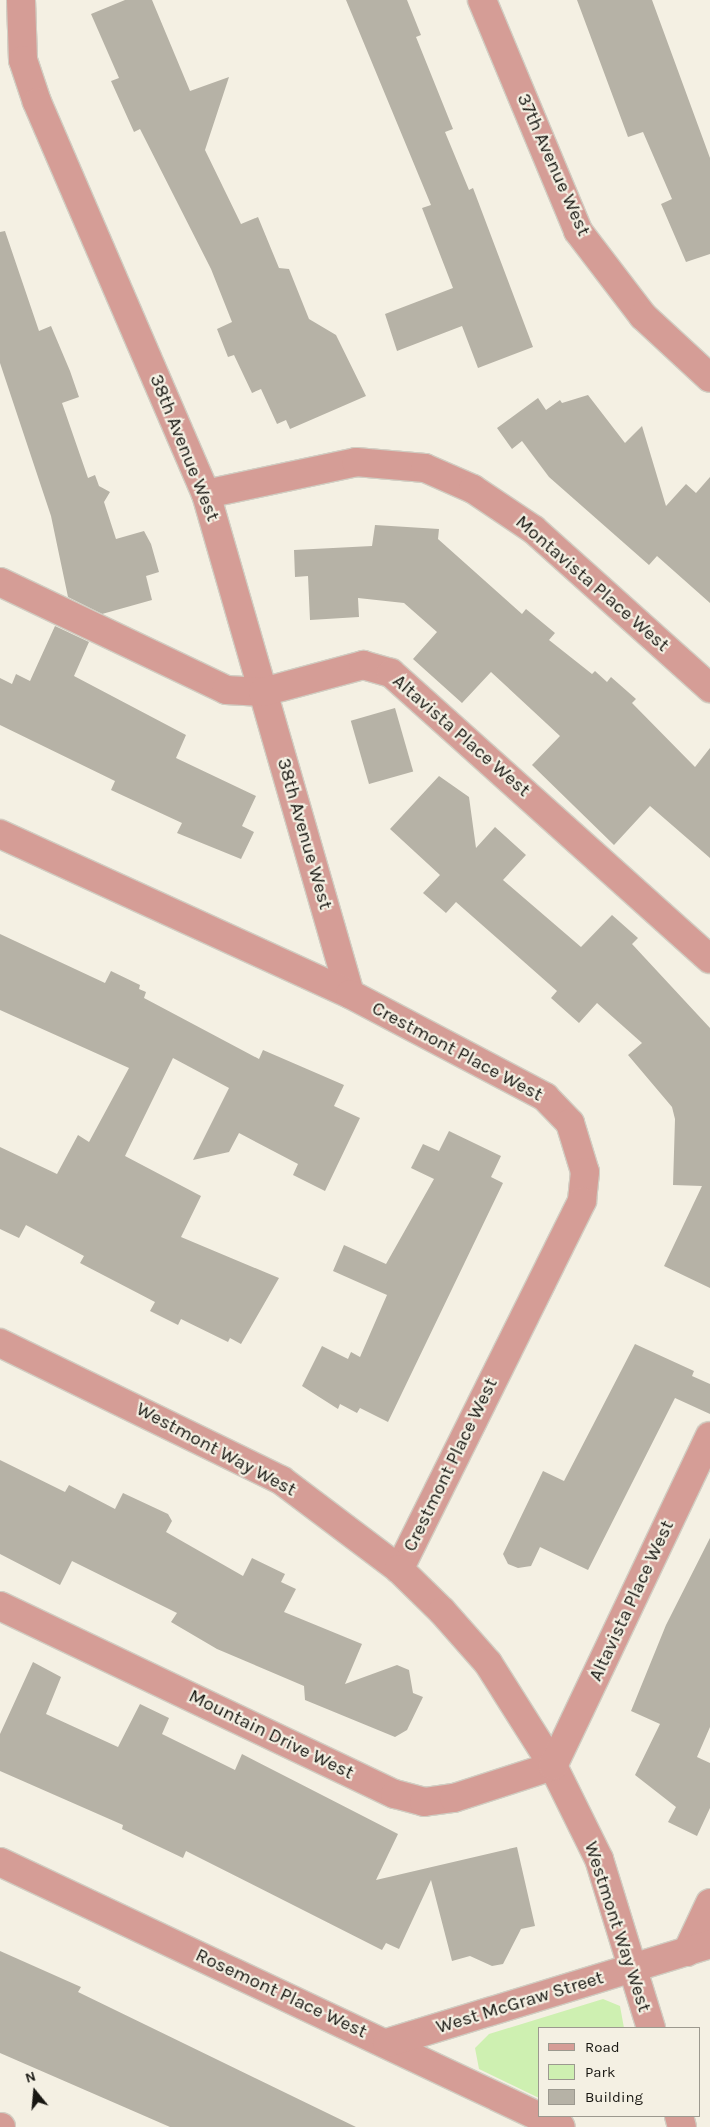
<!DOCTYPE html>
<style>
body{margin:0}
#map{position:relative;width:710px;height:2127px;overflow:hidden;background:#f4f0e3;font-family:Karla,sans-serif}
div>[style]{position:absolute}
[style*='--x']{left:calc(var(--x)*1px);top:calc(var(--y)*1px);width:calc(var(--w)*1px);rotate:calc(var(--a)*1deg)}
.green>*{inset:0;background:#cef0b1}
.building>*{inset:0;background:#b6b2a6;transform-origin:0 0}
.roads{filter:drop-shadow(1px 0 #d1cdc2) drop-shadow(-1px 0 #d1cdc2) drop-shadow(0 1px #d1cdc2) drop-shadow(0 -1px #d1cdc2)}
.minor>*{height:28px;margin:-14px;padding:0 14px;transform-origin:14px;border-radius:14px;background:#d59d96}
span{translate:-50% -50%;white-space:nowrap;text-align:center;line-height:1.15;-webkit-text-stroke:4.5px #f4f0e3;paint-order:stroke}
.street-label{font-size:19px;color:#181712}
.legend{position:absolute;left:538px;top:2027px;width:162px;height:90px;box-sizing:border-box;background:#f4f0e3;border:1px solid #9c998f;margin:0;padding:6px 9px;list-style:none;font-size:15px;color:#181712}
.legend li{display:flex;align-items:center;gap:10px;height:25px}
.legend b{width:25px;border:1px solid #9c998f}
.north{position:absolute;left:10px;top:2067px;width:50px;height:50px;-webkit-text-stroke:4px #f4f0e3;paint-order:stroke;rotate:343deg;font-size:14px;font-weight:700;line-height:20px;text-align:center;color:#181712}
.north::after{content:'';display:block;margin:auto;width:18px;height:22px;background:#181712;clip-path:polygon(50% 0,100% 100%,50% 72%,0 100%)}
</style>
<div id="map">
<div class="green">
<i style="clip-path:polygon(603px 1999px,620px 2006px,624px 2028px,539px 2028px,539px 2098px,479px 2069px,475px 2048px,489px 2034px)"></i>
</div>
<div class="building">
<i style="clip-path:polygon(125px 0,152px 0,190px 91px,229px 77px,205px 150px,241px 224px,258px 217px,279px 268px,289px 269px,309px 319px,336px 335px,366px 396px,290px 429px,286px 420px,277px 424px,261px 389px,252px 393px,234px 355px,228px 357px,217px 329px,232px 322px,211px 269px,140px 129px,134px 132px,111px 81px,119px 78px,91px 14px)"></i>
<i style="clip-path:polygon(346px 0,407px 0,421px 35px,416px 37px,453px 129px,445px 132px,469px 190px,473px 188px,533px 347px,478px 368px,462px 326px,397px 351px,385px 314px,453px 288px,422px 208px,431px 205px)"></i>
<i style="clip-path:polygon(577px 0,652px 0,710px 158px,710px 254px,686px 262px,661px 204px,672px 199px,643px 132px,628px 137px)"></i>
<i style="clip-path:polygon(5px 231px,39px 331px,51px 326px,70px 371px,79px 397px,62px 403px,88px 478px,95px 475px,99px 486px,110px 492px,104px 502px,116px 539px,144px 531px,151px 544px,159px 572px,146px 576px,152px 600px,102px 614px,68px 597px,51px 516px,0 363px,0 232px)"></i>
<i style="clip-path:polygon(588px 395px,625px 443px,642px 426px,666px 506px,686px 484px,696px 493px,710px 477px,710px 603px,657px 556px,649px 565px,549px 477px,522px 441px,512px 449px,497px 428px,538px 398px,546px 410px,560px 400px,562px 403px)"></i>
<i style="clip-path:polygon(375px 525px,439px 529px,438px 539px,522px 614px,526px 609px,555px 633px,549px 640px,592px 674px,595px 671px,607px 682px,611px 677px,636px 699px,632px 703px,695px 767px,710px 748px,710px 858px,650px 806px,614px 845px,532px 765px,560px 736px,491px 672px,462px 703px,413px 659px,437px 632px,404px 603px,358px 598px,359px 617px,310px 620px,308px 576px,295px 577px,294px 550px,372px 546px)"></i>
<i style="clip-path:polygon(55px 626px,89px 642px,74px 676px,186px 735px,176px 758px,256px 796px,242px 826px,254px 832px,241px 859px,177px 833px,182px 823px,111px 790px,115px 781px,0 725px,0 678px,12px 684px,16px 674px,30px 681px)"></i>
<i style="left:395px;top:708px;width:66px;height:46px;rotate:74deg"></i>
<i style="clip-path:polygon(439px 776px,469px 797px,476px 848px,495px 827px,526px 855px,503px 880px,581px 947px,612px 915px,638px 938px,632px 944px,710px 1028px,710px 1288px,664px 1266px,702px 1186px,673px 1185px,675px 1119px,672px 1107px,628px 1055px,642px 1043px,597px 1003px,579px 1023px,551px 998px,557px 991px,456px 902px,446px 913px,423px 893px,440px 875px,390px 829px)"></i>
<i style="clip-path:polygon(0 934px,105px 983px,111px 971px,140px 985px,139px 989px,146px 992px,144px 998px,259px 1059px,263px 1050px,344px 1085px,334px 1106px,360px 1118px,325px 1191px,293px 1175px,298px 1164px,239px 1133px,229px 1152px,193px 1160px,229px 1088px,173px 1058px,125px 1156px,201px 1196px,181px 1237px,279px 1278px,241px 1344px,230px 1338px,228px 1342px,181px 1319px,178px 1325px,150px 1311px,155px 1302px,80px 1263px,84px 1256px,26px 1225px,19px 1238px,0 1229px,0 1147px,57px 1174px,78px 1135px,89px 1142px,129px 1068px,0 1010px)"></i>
<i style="clip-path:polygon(449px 1131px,501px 1156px,491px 1177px,503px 1183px,388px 1422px,360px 1408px,357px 1413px,340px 1404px,338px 1409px,302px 1386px,322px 1346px,348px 1359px,351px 1352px,360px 1357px,387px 1295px,333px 1271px,344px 1245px,386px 1264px,434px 1179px,411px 1168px,423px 1144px,439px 1151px)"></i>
<i style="clip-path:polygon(635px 1344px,694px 1371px,692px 1376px,710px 1384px,710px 1414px,675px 1398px,588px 1570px,540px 1547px,531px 1566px,518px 1568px,508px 1564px,503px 1554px,543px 1471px,564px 1481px)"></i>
<i style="clip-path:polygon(0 1460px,65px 1492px,69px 1485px,115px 1509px,123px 1493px,168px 1514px,172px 1521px,166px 1532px,243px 1576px,252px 1558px,285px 1574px,281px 1582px,296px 1589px,284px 1612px,362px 1644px,345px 1684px,397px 1665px,409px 1670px,413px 1693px,423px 1697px,407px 1730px,395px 1737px,305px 1700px,304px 1686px,217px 1649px,171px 1622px,177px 1613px,72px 1561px,60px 1585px,0 1554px)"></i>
<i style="clip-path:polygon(710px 1538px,710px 1727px,697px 1757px,710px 1763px,710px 1808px,697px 1836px,668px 1822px,676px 1807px,635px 1775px,660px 1724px,631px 1711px,666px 1625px)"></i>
<i style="clip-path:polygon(33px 1662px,61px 1677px,46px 1714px,118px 1747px,140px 1704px,169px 1718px,162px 1734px,235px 1770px,242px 1754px,398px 1834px,376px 1880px,517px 1847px,535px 1926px,521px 1929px,503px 1964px,492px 1966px,470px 1956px,452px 1961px,431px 1880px,399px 1949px,386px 1943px,382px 1950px,186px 1851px,183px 1858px,122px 1829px,123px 1825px,0 1771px,0 1734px)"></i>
<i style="clip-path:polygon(0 1951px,81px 1987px,78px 1992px,356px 2127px,170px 2127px,0 2053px)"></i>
</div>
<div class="roads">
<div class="minor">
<i style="--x:21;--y:0;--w:60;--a:88.1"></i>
<i style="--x:23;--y:60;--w:44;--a:71.6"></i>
<i style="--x:37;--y:102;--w:427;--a:66.7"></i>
<i style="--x:206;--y:494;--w:520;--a:73.93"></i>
<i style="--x:482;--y:0;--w:250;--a:67.4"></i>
<i style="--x:578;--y:231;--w:107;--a:52.6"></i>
<i style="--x:643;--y:316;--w:91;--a:42.8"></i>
<i style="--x:206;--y:494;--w:153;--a:-12"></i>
<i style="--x:356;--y:462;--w:69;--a:5"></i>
<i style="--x:425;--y:468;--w:52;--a:23.6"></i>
<i style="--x:473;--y:489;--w:73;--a:33.9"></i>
<i style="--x:534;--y:530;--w:237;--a:41.9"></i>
<i style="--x:0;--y:582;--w:250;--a:25.5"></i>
<i style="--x:226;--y:690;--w:37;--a:3"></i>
<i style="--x:263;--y:692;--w:104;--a:-15.1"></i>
<i style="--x:363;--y:665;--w:29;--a:16"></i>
<i style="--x:391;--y:673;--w:428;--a:41.9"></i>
<i style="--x:0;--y:834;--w:385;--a:24.6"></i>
<i style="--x:350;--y:994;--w:221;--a:27.8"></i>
<i style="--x:545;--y:1097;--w:36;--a:46"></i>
<i style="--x:570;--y:1123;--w:51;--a:73"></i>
<i style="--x:585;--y:1172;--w:29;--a:96"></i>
<i style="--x:582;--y:1201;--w:411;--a:116.4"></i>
<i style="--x:0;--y:1343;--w:313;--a:26"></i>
<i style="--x:281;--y:1480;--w:148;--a:37"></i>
<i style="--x:399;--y:1569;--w:60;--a:44.3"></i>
<i style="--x:442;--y:1611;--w:69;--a:48.5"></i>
<i style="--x:488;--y:1663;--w:122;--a:57.7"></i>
<i style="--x:553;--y:1766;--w:104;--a:63.7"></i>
<i style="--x:599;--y:1859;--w:177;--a:72.9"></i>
<i style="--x:0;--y:1606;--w:437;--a:25.5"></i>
<i style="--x:395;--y:1794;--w:30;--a:15"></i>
<i style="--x:424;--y:1802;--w:30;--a:-8"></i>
<i style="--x:454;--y:1798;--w:104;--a:-17.9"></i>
<i style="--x:553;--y:1766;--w:365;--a:-64.6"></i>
<i style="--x:0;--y:1862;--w:620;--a:25.28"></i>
<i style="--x:687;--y:1952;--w:54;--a:-64.9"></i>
<i style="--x:387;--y:2043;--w:338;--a:-17"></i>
<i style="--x:679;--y:2116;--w:11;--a:75"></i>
<i style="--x:0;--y:2127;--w:1;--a:0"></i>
</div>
</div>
<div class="street-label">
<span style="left:553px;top:165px;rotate:66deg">37th Avenue West</span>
<span style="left:184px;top:448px;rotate:68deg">38th Avenue West</span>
<span style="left:592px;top:584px;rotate:41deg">Montavista Place West</span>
<span style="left:461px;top:736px;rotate:41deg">Altavista Place West</span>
<span style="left:304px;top:834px;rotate:74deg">38th Avenue West</span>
<span style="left:457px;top:1052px;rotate:28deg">Crestmont Place West</span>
<span style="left:216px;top:1450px;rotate:28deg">Westmont Way West</span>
<span style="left:451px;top:1465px;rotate:-64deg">Crestmont Place West</span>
<span style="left:632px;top:1601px;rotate:-65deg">Altavista Place West</span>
<span style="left:271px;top:1735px;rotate:26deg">Mountain Drive West</span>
<span style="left:617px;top:1927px;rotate:72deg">Westmont Way West</span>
<span style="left:281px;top:1994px;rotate:25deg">Rosemont Place West</span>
<span style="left:520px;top:2003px;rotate:-17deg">West McGraw Street</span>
</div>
<ul class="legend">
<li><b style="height:6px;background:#d59d96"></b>Road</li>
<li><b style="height:14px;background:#cef0b1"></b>Park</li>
<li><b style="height:14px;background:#b6b2a6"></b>Building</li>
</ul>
<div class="north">N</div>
</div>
